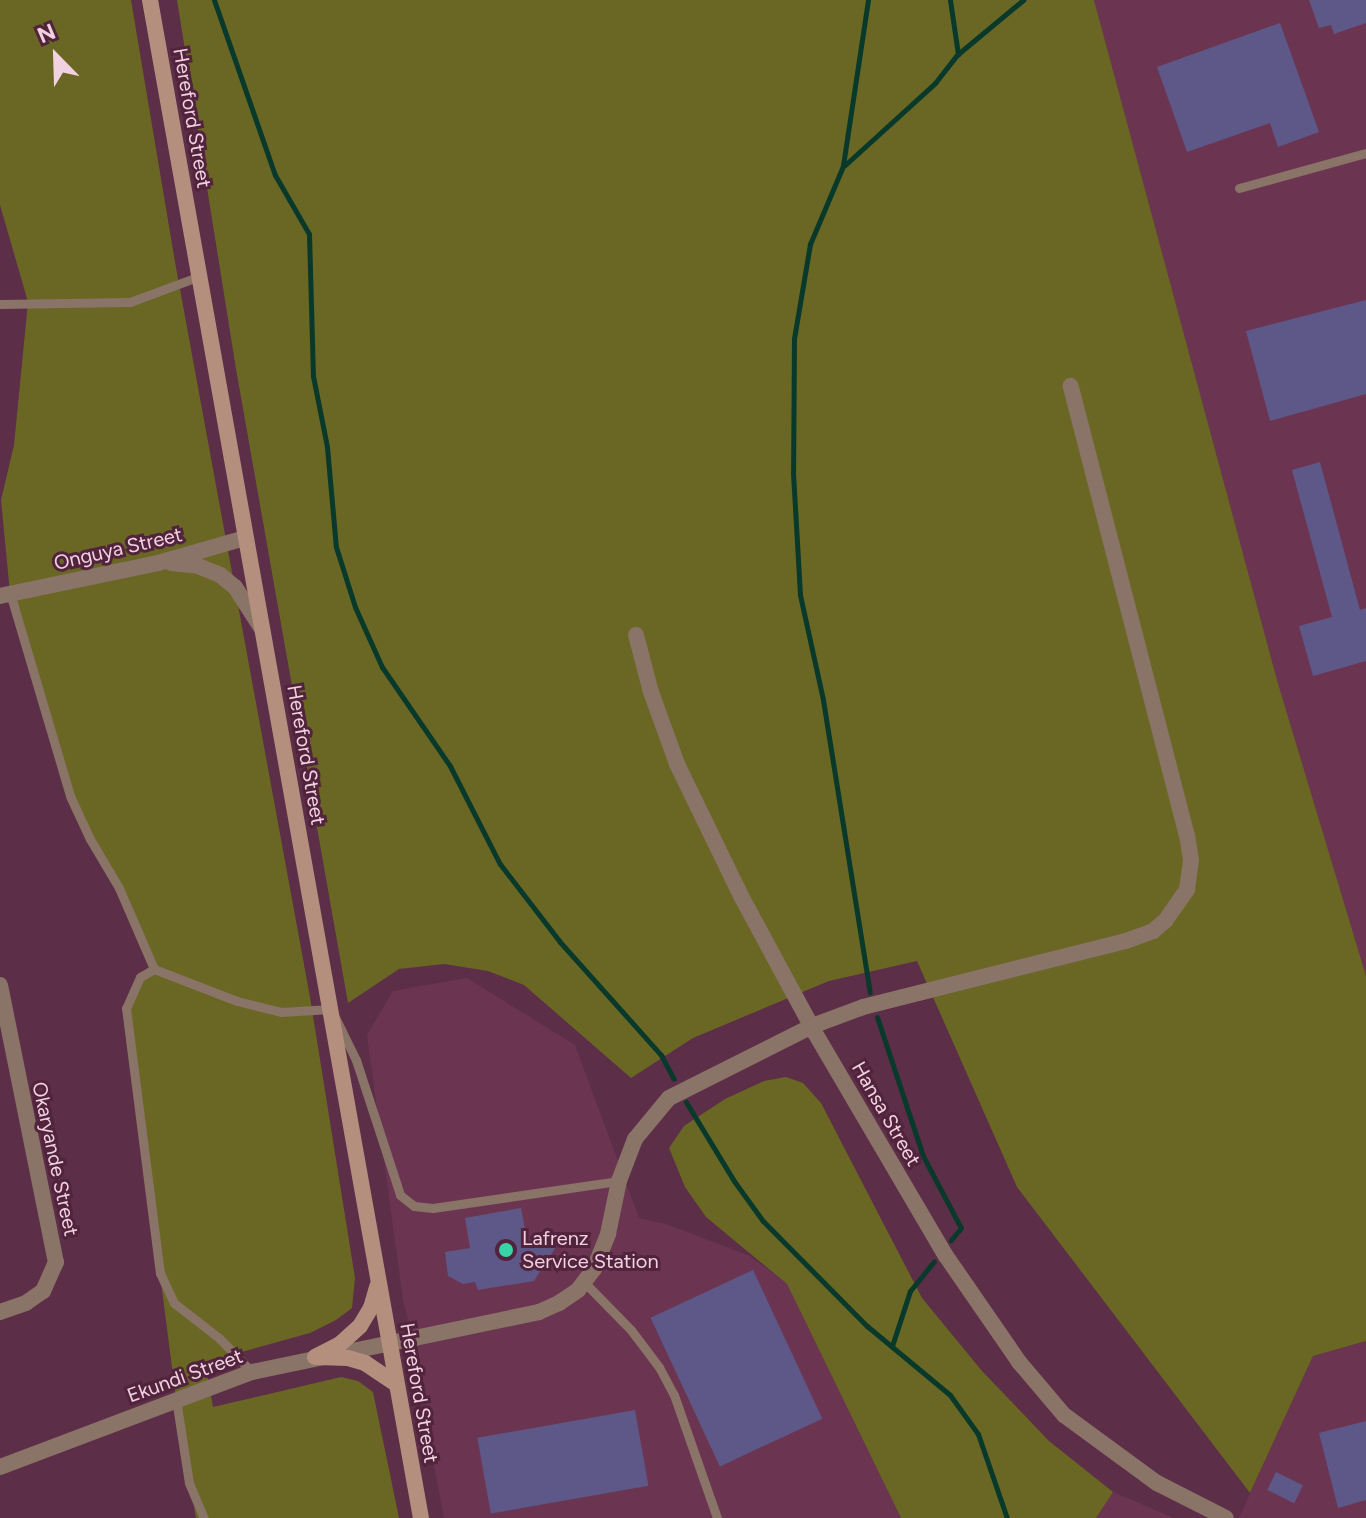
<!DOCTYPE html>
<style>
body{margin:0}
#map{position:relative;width:1366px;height:1518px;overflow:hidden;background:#5c2e47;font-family:Figtree,sans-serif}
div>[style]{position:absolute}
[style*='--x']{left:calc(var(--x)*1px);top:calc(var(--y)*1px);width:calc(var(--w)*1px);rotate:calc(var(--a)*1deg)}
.built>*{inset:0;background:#6b3552}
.green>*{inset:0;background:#696723}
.stream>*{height:5px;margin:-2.5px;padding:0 2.5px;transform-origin:2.5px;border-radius:2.5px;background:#09392a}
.building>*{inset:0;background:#5e5888;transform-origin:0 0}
.service>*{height:9px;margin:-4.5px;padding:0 4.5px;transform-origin:4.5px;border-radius:4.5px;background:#8a7367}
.minor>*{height:16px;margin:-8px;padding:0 8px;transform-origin:8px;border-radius:8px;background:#8a7367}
.secondary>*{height:16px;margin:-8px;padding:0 8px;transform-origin:8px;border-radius:8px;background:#b48f7d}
.dots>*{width:22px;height:22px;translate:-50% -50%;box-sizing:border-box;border:4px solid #51233c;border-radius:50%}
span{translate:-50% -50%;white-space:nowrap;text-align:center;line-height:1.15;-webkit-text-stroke:6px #51233c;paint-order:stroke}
.street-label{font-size:20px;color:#f1d2e0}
.poi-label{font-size:20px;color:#f1d2e0}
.left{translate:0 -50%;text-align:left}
.north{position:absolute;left:16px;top:16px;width:80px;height:80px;-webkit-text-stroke:6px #51233c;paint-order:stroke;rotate:337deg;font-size:22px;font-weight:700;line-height:32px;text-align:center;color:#f1d2e0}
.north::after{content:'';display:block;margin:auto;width:28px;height:36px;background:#f1d2e0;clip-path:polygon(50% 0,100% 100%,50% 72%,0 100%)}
</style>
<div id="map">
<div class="built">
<i style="clip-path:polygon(1094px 0,1366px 0,1366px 976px,1277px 680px)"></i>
<i style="clip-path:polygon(467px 978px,575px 1045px,639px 1218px,669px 1225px,750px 1256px,787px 1284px,901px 1518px,444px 1518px,421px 1397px,419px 1361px,403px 1300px,367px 1035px,393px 991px)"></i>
<i style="clip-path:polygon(1366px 1341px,1366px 1518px,1239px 1518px,1313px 1356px)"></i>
<i style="clip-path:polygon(1113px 1492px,1174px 1518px,1096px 1518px)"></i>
</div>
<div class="green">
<i style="clip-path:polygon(0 0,131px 0,175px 262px,310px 997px,355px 1278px,352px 1308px,336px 1320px,310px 1333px,205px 1362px,213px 1407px,341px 1377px,358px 1381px,373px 1392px,399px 1518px,196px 1518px,176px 1399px,126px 1008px,133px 988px,154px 969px,70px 796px,10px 593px,1px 500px,14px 445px,28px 302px,0 205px)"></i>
<i style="clip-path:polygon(177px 0,1094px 0,1277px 680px,1366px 976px,1366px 1341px,1313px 1356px,1250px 1493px,1017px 1187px,917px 961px,829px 981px,693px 1038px,631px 1078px,524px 985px,488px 971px,444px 964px,399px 969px,348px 1003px,236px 369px)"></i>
<i style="clip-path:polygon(786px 1077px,803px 1083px,821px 1103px,922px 1298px,982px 1371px,1049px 1441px,1113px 1492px,1096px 1518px,901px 1518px,787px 1284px,706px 1217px,685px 1187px,669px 1148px,684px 1126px,725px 1099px,764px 1081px)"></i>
</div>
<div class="stream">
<i style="--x:214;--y:0;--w:185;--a:70.8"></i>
<i style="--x:275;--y:175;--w:68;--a:60"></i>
<i style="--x:309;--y:234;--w:142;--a:88.4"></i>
<i style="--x:313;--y:376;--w:72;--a:78.8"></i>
<i style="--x:327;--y:447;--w:100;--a:84.9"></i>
<i style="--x:336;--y:547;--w:63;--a:72.4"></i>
<i style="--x:355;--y:607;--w:66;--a:65.8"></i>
<i style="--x:382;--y:667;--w:120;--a:55.5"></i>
<i style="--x:450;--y:766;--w:110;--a:63"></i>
<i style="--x:500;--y:864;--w:98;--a:52.4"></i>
<i style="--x:560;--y:942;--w:152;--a:48.2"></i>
<i style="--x:661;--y:1055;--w:27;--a:62"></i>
<i style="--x:868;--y:0;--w:168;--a:98.6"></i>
<i style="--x:843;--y:166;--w:85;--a:112.9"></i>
<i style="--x:810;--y:244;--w:96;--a:99.6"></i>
<i style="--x:794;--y:339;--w:134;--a:90.4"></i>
<i style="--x:793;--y:473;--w:122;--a:86.7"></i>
<i style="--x:800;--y:595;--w:107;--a:77.6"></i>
<i style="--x:823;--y:700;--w:296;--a:80.9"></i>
<i style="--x:950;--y:0;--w:55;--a:81.6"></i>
<i style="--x:845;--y:165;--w:122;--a:-42.3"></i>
<i style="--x:935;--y:83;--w:37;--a:-52"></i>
<i style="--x:958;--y:54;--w:85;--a:-39.7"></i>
<i style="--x:877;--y:1017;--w:146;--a:71.7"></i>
<i style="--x:923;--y:1156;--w:81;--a:62.2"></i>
<i style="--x:961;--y:1228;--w:16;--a:130"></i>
<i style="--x:686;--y:1102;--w:92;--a:58.7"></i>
<i style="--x:734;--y:1181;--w:49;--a:54.1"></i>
<i style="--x:763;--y:1221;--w:148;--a:45.3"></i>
<i style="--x:867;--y:1326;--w:108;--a:39.7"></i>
<i style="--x:950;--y:1395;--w:48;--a:54.3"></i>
<i style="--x:978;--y:1434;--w:89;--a:71"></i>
<i style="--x:892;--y:1346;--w:58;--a:-71.9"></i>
<i style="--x:910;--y:1291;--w:38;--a:-51"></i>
</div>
<div class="building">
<i style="clip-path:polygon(1309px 0,1366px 0,1366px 23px,1334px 34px,1331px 25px,1319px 28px)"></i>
<i style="clip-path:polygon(1280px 23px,1319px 132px,1278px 147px,1270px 123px,1187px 152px,1157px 67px)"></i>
<i style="clip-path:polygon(1366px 300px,1366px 394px,1270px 421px,1246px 331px)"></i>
<i style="clip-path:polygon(1320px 462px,1360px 610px,1366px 608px,1366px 661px,1313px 676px,1299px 626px,1332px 617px,1292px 470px)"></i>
<i style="clip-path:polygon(521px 1208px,527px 1240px,556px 1237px,556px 1247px,534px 1281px,478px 1290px,475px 1282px,463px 1284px,448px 1276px,445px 1252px,470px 1248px,465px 1218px)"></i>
<i style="left:753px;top:1270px;width:164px;height:113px;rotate:65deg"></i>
<i style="left:635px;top:1410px;width:77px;height:160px;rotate:80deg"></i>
<i style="clip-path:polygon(1366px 1421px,1366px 1500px,1338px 1508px,1319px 1433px)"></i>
<i style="left:1276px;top:1472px;width:30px;height:20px;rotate:26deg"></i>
</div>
<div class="service">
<i style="--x:1239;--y:188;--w:132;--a:-15.4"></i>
<i style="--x:0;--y:304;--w:130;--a:-0.9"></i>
<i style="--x:130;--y:302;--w:75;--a:-20.4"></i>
<i style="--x:10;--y:593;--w:212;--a:73.5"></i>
<i style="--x:70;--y:796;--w:47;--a:65.1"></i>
<i style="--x:90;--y:839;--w:57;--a:59.4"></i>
<i style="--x:119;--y:888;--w:88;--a:66.6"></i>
<i style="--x:154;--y:969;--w:16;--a:150"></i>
<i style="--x:140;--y:977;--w:34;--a:114"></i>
<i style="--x:126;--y:1008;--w:267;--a:82.7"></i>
<i style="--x:160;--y:1273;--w:33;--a:65"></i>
<i style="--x:174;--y:1303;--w:57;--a:37.9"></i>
<i style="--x:219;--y:1338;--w:47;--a:45.9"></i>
<i style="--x:154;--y:969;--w:89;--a:21.1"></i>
<i style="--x:237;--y:1001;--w:45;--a:14"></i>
<i style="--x:281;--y:1012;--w:50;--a:-3.4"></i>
<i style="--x:331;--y:1009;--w:57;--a:63.9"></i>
<i style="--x:356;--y:1060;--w:142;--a:71.9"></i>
<i style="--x:400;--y:1195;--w:18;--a:38"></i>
<i style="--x:414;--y:1206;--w:19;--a:6"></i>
<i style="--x:433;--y:1208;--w:188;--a:-8.3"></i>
<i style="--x:584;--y:1282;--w:67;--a:45.6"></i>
<i style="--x:631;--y:1330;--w:46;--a:52.9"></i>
<i style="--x:659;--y:1367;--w:32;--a:62"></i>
<i style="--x:674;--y:1395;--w:130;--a:70.7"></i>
<i style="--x:176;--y:1399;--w:85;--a:81.2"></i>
<i style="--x:189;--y:1483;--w:38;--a:67"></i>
</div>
<div class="minor">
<i style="--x:171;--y:563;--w:27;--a:6"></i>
<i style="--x:198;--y:566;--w:24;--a:22"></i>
<i style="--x:220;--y:575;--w:19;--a:39"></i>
<i style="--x:235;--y:587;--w:46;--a:57.3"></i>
<i style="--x:0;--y:596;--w:161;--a:-11.8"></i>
<i style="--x:158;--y:563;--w:91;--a:-16"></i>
<i style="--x:636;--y:635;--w:59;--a:75.3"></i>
<i style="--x:651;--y:692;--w:77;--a:70.1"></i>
<i style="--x:677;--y:764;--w:147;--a:64.1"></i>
<i style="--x:741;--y:896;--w:156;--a:61.6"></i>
<i style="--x:815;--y:1033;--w:259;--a:59.6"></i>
<i style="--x:946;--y:1256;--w:129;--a:55.4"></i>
<i style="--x:1019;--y:1362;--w:70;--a:49.7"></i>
<i style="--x:1064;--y:1415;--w:115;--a:36.2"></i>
<i style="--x:1157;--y:1483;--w:77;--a:26.9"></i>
<i style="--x:0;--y:985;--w:283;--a:78.6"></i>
<i style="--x:56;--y:1262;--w:32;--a:114"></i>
<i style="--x:43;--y:1291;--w:21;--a:145"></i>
<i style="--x:26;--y:1303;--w:28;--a:161"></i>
<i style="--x:0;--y:1467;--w:269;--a:-20.7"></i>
<i style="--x:252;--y:1372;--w:293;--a:-11.8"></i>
<i style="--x:539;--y:1312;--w:22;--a:-24"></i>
<i style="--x:559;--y:1303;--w:23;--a:-34"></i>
<i style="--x:578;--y:1290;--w:26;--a:-53"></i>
<i style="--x:594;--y:1269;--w:38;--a:-68"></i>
<i style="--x:608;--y:1234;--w:54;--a:-78.3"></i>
<i style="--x:619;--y:1181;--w:45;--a:-69.1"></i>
<i style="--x:635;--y:1139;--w:53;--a:-50.3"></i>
<i style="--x:669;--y:1098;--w:160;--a:-26.7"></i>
<i style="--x:812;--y:1026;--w:54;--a:-20.4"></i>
<i style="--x:863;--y:1007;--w:271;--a:-14.1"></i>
<i style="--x:1126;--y:941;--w:29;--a:-20"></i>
<i style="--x:1153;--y:931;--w:16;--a:-40"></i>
<i style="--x:1165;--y:921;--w:39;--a:-55"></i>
<i style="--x:1187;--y:889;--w:29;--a:-82"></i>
<i style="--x:1191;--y:860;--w:24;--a:-99"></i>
<i style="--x:1187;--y:836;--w:465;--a:-104.5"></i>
</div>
<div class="secondary">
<i style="--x:150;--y:0;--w:1542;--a:79.88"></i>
<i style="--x:315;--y:1357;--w:27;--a:-27"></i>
<i style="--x:339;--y:1345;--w:28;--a:-42"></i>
<i style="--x:360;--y:1326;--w:21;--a:-59"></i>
<i style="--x:371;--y:1308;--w:22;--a:-74"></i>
<i style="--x:317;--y:1357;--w:31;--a:2"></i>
<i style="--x:348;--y:1358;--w:18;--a:16"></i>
<i style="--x:365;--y:1363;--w:37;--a:34"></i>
</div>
<div class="dots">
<i style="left:506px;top:1250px;background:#38d4a6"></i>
</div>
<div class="street-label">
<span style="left:192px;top:118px;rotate:80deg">Hereford Street</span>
<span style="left:118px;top:549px;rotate:-13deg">Onguya Street</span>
<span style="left:306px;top:755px;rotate:80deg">Hereford Street</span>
<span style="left:886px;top:1114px;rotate:60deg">Hansa Street</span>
<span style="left:55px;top:1159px;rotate:78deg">Okaryande Street</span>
<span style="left:185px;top:1376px;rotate:-20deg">Ekundi Street</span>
<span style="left:419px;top:1393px;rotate:80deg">Hereford Street</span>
</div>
<div class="poi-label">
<span class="left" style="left:522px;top:1250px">Lafrenz<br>Service Station</span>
</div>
<div class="north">N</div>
</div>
